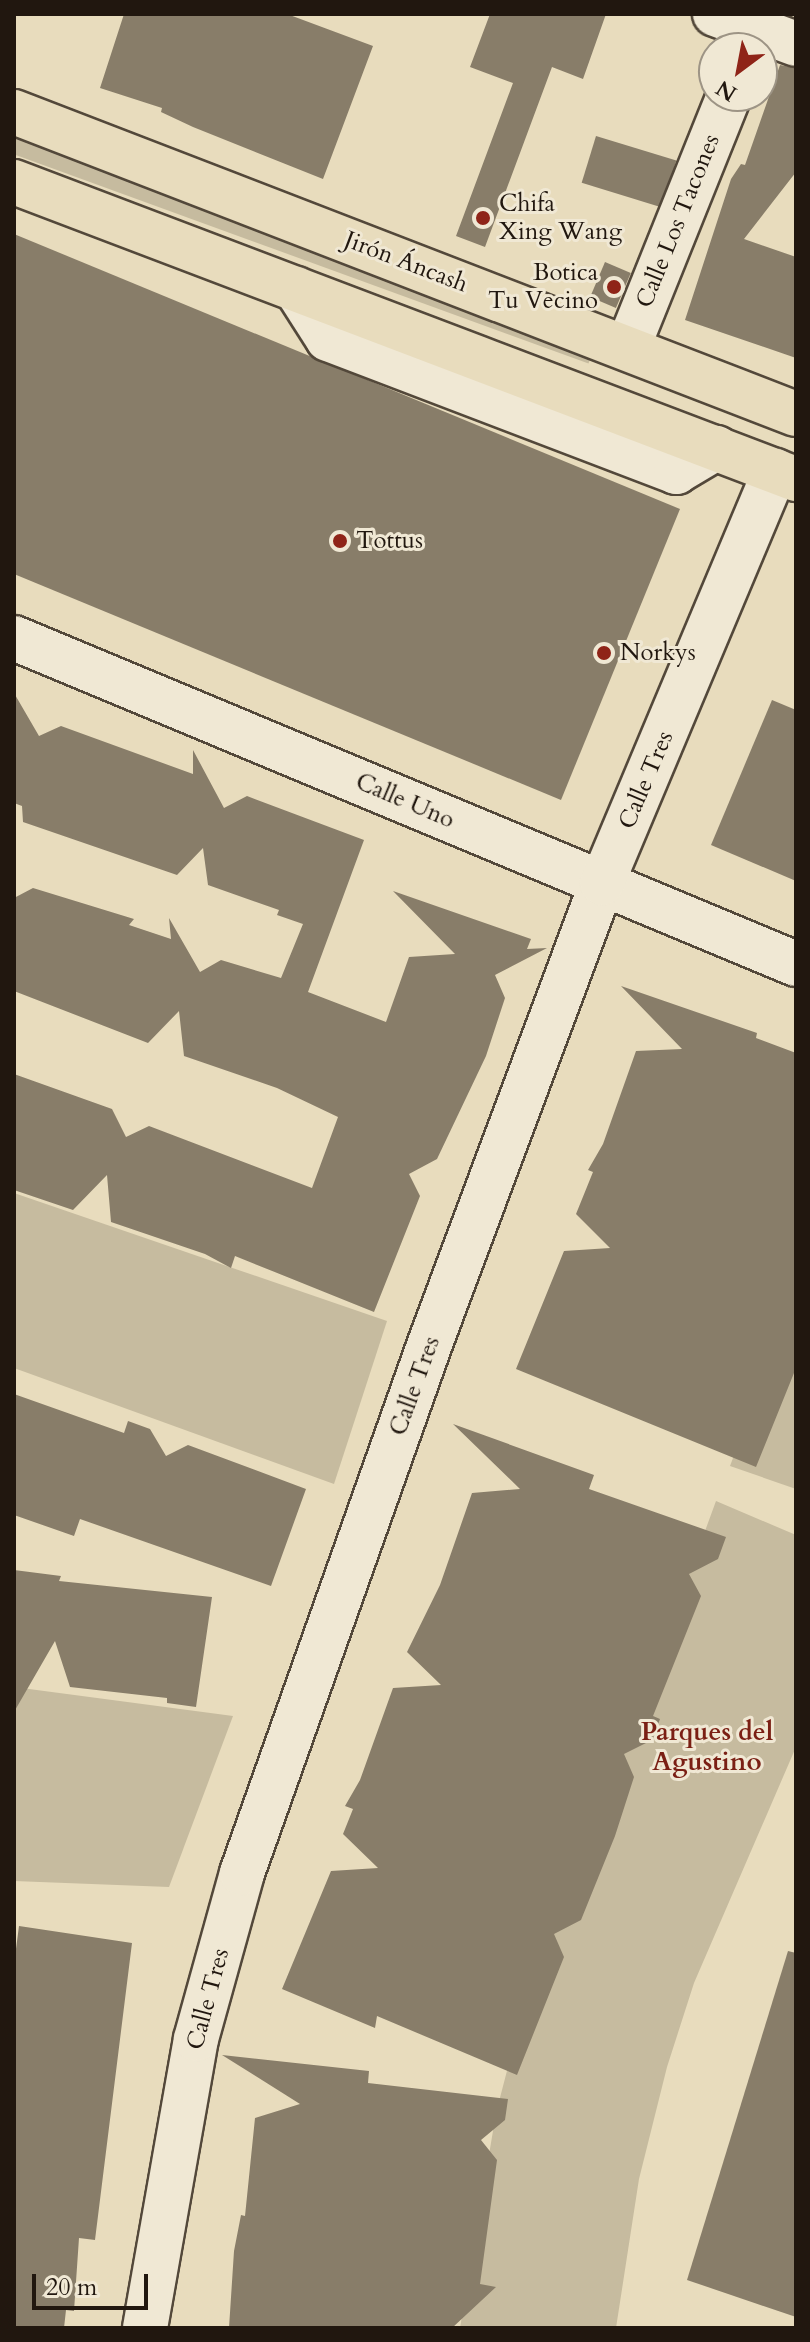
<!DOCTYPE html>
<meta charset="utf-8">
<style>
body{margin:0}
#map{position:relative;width:810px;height:2342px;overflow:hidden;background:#e8dcbd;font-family:Cardo,serif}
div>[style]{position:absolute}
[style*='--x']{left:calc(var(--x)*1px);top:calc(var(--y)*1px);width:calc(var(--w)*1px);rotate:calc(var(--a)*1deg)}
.green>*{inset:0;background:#c6bb9f;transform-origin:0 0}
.building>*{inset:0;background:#887d69;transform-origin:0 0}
.roads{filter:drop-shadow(2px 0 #53483a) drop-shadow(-2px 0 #53483a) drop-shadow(0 2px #53483a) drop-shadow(0 -2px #53483a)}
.minor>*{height:44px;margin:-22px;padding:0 22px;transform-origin:22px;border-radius:22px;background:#f0e8d4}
.major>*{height:44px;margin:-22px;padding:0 22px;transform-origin:22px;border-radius:22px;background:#e8dcbd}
.dots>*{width:22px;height:22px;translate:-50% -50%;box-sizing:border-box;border:4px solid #f0e8d4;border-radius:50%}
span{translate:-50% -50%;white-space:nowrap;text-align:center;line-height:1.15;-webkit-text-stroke:6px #f0e8d4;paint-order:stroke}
.poi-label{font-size:24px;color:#21170f}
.left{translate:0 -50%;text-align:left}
.right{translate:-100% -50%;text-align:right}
.street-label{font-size:24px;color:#21170f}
.neighbourhood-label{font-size:26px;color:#7a1f14;font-weight:700}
.frame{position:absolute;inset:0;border:16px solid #21170f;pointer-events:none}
.north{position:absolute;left:698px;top:32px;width:80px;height:80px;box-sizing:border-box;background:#f0e8d4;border:2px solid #9d9485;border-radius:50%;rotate:212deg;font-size:22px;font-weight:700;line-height:32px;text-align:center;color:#21170f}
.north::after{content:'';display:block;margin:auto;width:28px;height:36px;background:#8f2418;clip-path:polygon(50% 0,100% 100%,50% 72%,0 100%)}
.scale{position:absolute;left:32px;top:2274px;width:116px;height:36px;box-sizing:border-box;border:4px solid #21170f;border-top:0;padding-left:10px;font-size:24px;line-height:28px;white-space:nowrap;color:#21170f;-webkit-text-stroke:6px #f0e8d4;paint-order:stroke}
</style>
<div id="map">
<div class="green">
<i style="left:14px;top:132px;width:619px;height:21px;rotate:20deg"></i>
<i style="clip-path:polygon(14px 1193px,387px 1321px,334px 1484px,14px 1368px)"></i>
<i style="clip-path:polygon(796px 1292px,796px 1489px,730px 1466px)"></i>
<i style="clip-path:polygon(716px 1501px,796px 1535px,796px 1747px,694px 1983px,667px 2067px,639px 2179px,616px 2328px,460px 2328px,496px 2113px,526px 1998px,588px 1851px)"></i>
<i style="clip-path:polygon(14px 1687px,233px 1716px,169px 1887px,14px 1881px)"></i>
</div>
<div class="building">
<i style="clip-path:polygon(124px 14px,287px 14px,373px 46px,323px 179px,193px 127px,161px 112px,162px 108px,100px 88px)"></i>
<i style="clip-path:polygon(490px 14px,606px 14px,583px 79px,552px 67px,485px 247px,456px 236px,513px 83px,470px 67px)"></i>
<i style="clip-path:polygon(780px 65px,796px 68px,796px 172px,744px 239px,796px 257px,796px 358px,685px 320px,731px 179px,741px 164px,745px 165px)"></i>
<i style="left:596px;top:136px;width:84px;height:49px;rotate:17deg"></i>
<i style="clip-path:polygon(14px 234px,680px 509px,561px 800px,14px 574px)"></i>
<i style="left:605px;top:262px;width:28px;height:38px;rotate:23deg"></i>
<i style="clip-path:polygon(14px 693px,39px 736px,61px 726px,193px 774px,193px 750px,224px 808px,247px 796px,364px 840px,308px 992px,386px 1022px,409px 957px,455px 954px,393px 891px,531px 939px,527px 949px,547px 948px,495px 975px,505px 998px,486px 1056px,437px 1159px,409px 1174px,420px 1196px,374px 1312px,235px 1256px,231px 1268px,205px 1254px,111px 1222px,107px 1175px,73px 1210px,14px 1190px,14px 1074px,112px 1109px,126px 1137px,149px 1126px,312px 1188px,338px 1117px,277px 1088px,184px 1056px,179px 1011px,148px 1043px,14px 991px,14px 898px,33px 888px,134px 919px,129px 925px,171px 939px,169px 918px,200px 972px,221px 960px,281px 978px,303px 924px,277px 915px,279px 910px,208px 885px,203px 848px,177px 875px,23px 822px,22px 806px,14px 803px)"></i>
<i style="clip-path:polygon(772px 700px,796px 710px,796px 881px,711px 845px)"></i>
<i style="clip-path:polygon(621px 986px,757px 1033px,756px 1038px,796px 1053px,796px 1368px,756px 1467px,516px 1369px,564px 1251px,610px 1248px,576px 1214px,593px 1172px,588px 1170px,603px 1144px,636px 1051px,682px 1049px)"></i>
<i style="clip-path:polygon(14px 1394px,124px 1433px,128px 1421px,150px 1429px,166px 1456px,188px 1445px,306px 1489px,271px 1586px,80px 1519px,74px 1536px,14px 1515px)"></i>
<i style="clip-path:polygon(453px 1424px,594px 1475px,589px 1489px,726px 1537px,718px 1559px,689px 1574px,701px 1596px,653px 1716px,660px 1719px,652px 1740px,624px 1754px,634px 1777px,615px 1836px,581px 1920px,554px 1934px,564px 1957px,517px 2075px,377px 2016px,375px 2028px,282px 1989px,331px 1871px,378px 1868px,343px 1834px,353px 1809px,345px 1806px,360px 1780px,393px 1688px,441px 1685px,407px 1652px,440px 1585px,472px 1493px,520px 1489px)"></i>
<i style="clip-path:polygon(14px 1570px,61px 1576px,59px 1581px,212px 1597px,196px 1707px,167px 1703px,167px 1698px,70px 1687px,55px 1641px,14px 1712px)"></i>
<i style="clip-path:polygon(19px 1926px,132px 1943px,95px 2240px,79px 2238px,74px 2311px,66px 2310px,64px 2328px,14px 2328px,14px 1964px)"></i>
<i style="clip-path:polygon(788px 1951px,796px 1953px,796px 2317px,687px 2280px)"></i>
<i style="clip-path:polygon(222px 2055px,369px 2071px,368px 2083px,508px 2099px,505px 2120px,481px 2140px,497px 2160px,480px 2284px,496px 2287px,452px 2328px,229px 2328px,234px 2251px,241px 2215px,245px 2216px,255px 2118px,300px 2104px)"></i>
</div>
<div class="roads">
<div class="minor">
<i style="--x:715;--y:14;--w:86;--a:20.3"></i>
<i style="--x:296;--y:289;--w:59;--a:57.4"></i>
<i style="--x:328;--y:339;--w:373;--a:20.9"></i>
<i style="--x:676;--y:472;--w:47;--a:-31"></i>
<i style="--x:628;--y:347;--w:271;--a:-68.1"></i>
<i style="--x:14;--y:638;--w:847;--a:22.63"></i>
<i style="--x:145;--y:2328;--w:293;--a:-80"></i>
<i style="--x:196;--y:2039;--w:172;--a:-74.5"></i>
<i style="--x:242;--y:1873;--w:559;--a:-70.46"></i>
<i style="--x:429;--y:1346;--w:494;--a:-69.5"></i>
<i style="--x:602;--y:883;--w:447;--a:-67.2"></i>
</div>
<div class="major">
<i style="--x:14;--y:112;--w:838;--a:21.12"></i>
<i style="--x:14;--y:182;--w:837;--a:20.8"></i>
</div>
</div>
<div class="dots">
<i style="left:483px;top:218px;background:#8f2418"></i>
<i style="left:614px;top:287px;background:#8f2418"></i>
<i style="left:340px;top:541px;background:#8f2418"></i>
<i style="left:604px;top:653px;background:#8f2418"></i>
</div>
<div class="poi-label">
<span class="left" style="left:499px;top:218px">Chifa<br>Xing Wang</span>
<span class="right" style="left:598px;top:287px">Botica<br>Tu Vecino</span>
<span class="left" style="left:356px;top:541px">Tottus</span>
<span class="left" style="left:620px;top:653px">Norkys</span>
</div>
<div class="street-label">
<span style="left:678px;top:221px;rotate:-68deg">Calle Los Tacones</span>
<span style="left:406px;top:262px;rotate:21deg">Jirón Áncash</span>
<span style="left:646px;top:780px;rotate:-67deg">Calle Tres</span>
<span style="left:405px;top:801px;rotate:23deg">Calle Uno</span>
<span style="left:415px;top:1386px;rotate:-70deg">Calle Tres</span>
<span style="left:208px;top:1999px;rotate:-75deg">Calle Tres</span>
</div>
<div class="neighbourhood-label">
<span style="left:707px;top:1747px">Parques del<br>Agustino</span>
</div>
<div class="frame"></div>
<div class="north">N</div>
<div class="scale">20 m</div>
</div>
